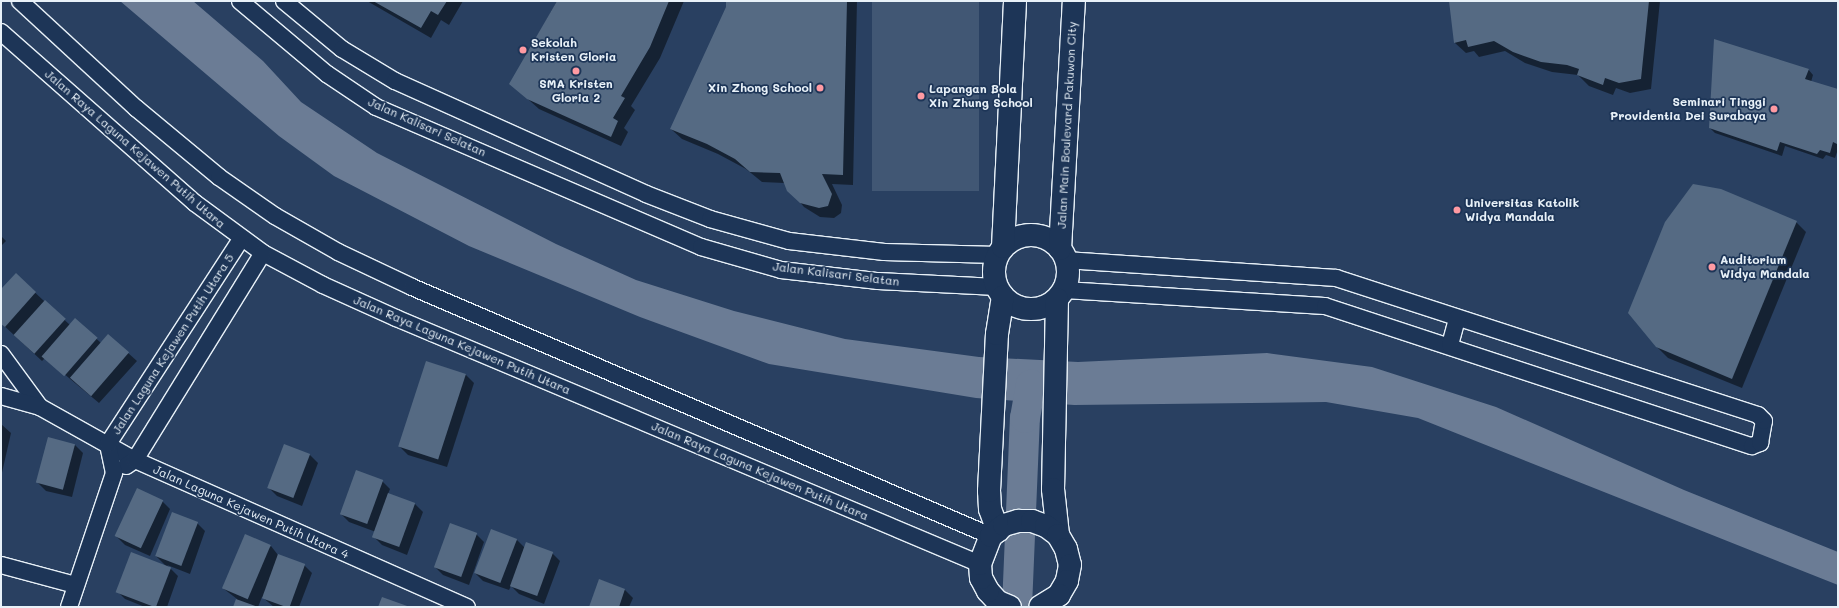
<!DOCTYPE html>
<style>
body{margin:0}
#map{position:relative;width:1839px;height:608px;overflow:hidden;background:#294061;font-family:Mali,sans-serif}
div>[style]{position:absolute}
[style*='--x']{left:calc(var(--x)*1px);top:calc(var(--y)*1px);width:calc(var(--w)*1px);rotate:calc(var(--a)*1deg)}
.green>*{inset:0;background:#415774;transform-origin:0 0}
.water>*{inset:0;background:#6b7c95}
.shadow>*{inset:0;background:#0007}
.river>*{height:30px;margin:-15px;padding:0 15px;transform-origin:15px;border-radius:15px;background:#6b7c95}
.building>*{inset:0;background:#556a83;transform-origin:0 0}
.roads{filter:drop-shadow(1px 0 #e8f1f8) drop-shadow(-1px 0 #e8f1f8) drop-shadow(0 1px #e8f1f8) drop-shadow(0 -1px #e8f1f8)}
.street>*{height:16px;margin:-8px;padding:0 8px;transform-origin:8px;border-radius:8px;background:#1d3557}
.secondary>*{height:22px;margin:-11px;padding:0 11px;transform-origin:11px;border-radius:11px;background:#1d3557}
.secondary>.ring{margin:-11px;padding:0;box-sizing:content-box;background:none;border:22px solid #1d3557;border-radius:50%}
.dots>*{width:11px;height:11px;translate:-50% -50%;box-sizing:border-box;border:2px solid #1d3557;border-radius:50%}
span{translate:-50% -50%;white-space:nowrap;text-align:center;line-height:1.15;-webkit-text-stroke:3.5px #1d3557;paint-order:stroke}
.poi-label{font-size:12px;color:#e8f1f8;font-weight:700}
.left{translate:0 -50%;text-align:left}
.right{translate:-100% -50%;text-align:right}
.street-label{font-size:12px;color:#e8f1f8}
.frame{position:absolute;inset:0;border:2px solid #e8f1f8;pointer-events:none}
</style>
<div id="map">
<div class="green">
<i style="left:872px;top:1px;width:107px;height:190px"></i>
</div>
<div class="water">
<i style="clip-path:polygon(120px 1px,193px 1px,263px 61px,301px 102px,377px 153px,556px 244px,636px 280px,734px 311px,845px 339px,979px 357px,1078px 362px,1267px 353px,1372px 367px,1496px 407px,1684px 490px,1838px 552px,1838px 585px,1418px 418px,1326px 402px,1074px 405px,976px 398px,769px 364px,640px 317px,469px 246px,334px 176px,279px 136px)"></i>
</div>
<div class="shadow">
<i style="clip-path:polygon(367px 1px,463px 1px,449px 25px,441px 20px,431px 38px)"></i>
<i style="clip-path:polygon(557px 1px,684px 1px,660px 58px,631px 106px,635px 110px,624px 128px,628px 132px,621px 146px,539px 109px,511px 84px)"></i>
<i style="clip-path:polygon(727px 1px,857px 1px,853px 185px,832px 184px,842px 205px,841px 213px,834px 218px,820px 217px,804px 207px,784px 183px,762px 182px,746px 169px,718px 154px,682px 139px,671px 129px,727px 7px)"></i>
<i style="clip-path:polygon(1451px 1px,1660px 1px,1651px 89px,1630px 93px,1616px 88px,1613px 95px,1589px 86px,1578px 75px,1552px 72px,1525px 63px,1505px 51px,1479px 57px,1474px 51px,1466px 53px,1455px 43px)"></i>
<i style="clip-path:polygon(1808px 69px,1813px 75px,1811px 82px,1838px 90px,1838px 149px,1835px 158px,1826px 155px,1823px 159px,1785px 146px,1782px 156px,1715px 133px,1710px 128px)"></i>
<i style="clip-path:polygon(1796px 222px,1806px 232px,1742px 388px,1668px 358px,1657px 347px)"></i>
<i style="clip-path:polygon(1px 236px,6px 241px,1px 246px)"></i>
<i style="clip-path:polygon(16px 275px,70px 325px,75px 319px,101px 343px,108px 335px,137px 361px,99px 403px,45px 358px,42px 361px,1px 323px,1px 290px)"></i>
<i style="clip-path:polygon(427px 362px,466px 375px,474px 383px,447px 467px,408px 455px,400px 447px)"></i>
<i style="clip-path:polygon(1px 424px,11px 433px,1px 477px)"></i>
<i style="clip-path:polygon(75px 445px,83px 453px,72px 497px,46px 491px,38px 483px)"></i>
<i style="clip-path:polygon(284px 446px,310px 455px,318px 463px,302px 506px,277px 496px,269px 488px)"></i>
<i style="clip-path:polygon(382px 481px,390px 489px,388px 494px,415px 504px,423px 512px,407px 555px,382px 545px,374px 537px,376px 532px,349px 522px,341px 514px)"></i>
<i style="clip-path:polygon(162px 501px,170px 509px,150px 556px,125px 545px,117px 537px)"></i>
<i style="clip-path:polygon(197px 523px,205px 531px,190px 574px,167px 565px,178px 576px,167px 607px,145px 607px,125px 599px,117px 591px,167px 567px,156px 556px)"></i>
<i style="clip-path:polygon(476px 534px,484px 542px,469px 585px,443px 575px,435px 567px)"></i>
<i style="clip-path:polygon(517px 540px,525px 548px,552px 553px,560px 561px,544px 604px,519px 594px,511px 586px,509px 590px,483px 581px,475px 573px)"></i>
<i style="clip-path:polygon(271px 546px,278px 555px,304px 565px,312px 573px,299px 607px,274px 607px,262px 597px,258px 607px,234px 607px,237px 599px,224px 589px)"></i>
<i style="clip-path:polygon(600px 580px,625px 590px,633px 598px,629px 607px,590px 607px)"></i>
</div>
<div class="river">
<i style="--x:1017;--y:607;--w:189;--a:-87.6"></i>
<i style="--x:1025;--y:418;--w:34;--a:-80"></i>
</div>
<div class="building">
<i style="clip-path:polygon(373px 1px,447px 1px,438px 15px,431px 11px,421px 28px)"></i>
<i style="clip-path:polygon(557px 1px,669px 1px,650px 47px,621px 96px,625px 98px,613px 118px,618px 121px,611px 137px,527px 99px,509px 84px)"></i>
<i style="clip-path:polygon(726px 1px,847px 1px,843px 175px,822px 174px,832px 194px,828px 206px,819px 208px,800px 203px,787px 191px,780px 173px,750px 172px,735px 159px,707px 144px,670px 129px,726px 7px)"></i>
<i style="clip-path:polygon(1449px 1px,1649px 1px,1641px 79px,1619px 83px,1605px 78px,1603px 85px,1577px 75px,1579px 69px,1567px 65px,1541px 62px,1513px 52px,1494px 41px,1468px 47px,1466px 40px,1454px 43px)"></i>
<i style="clip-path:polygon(1714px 39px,1809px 69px,1805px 79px,1838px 89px,1838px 140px,1837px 144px,1833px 142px,1830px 153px,1820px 150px,1817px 154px,1780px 142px,1777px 151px,1709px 128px)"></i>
<i style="clip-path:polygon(1693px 184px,1721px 189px,1797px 221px,1732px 379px,1656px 347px,1628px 313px,1665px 222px)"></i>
<i style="clip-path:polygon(16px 273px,36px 292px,5px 327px,1px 324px,1px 289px)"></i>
<i style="left:45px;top:300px;width:28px;height:47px;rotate:42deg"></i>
<i style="left:75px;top:318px;width:30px;height:51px;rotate:41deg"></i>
<i style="left:108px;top:334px;width:28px;height:58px;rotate:41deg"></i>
<i style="left:426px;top:361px;width:42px;height:90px;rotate:18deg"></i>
<i style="left:48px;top:437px;width:28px;height:47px;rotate:15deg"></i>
<i style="left:284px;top:444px;width:28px;height:47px;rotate:21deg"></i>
<i style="left:356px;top:470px;width:29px;height:47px;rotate:20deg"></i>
<i style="left:137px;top:488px;width:29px;height:53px;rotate:25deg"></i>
<i style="left:388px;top:493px;width:29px;height:47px;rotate:20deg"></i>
<i style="left:172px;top:512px;width:28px;height:47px;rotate:21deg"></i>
<i style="left:450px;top:523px;width:29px;height:47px;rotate:20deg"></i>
<i style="left:491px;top:529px;width:28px;height:47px;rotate:21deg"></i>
<i style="left:245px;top:534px;width:28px;height:59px;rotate:23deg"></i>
<i style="left:526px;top:542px;width:29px;height:47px;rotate:20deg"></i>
<i style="left:131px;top:552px;width:43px;height:43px;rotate:21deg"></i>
<i style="left:278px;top:554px;width:29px;height:47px;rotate:20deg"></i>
<i style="clip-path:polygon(599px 579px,625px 589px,619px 607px,589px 607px)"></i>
<i style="clip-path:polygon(382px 597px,410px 607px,378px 607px)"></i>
<i style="clip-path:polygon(236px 599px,258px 607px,233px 607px)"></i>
</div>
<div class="roads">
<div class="street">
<i style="--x:20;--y:1;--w:158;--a:42.7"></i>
<i style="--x:136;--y:108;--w:108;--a:39.7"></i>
<i style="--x:219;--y:177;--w:68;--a:34.9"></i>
<i style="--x:275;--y:216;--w:73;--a:29.7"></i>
<i style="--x:338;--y:252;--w:82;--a:25.3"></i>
<i style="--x:412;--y:287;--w:630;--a:23.27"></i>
<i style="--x:240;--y:1;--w:114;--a:40"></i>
<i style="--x:327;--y:74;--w:59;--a:34"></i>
<i style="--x:376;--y:107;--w:354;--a:23.3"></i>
<i style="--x:701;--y:247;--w:83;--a:16"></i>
<i style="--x:781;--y:270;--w:98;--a:6.5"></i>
<i style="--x:878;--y:281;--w:119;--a:2.9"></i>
<i style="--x:284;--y:1;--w:75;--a:39.6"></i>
<i style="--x:342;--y:49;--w:62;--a:31.1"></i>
<i style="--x:395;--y:81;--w:275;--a:24.2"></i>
<i style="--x:646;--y:194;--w:69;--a:21.3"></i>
<i style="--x:710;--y:219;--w:82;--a:15.6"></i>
<i style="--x:789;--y:241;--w:96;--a:6.6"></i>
<i style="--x:884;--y:252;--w:114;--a:1.5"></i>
<i style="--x:1;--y:32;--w:259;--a:41.4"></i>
<i style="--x:195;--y:203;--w:84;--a:36.3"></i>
<i style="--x:263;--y:253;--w:68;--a:28.1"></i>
<i style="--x:323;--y:285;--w:80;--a:24.3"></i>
<i style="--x:396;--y:318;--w:634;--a:22.84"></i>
<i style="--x:1064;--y:290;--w:261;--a:3.5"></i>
<i style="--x:1325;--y:306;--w:449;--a:18.2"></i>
<i style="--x:1752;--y:446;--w:9;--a:-21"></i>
<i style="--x:1760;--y:443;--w:22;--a:-80"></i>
<i style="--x:1764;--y:421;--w:8;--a:-135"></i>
<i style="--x:1758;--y:415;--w:444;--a:-162"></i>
<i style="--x:1336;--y:278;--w:271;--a:-176.2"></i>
<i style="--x:1450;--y:345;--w:28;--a:-75"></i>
<i style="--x:1;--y:354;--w:66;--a:53.7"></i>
<i style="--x:40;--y:407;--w:109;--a:29.2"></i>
<i style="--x:135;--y:460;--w:363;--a:23.9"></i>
<i style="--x:1;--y:396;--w:41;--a:15.8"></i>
<i style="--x:126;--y:466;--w:11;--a:-34"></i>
<i style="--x:135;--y:460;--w:243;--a:-58.3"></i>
<i style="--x:1;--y:565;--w:77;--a:15.1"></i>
<i style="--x:69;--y:607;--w:141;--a:-71.4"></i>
<i style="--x:114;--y:473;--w:30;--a:-102"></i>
<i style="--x:108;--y:444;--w:244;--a:-57"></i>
</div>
<div class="secondary">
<i class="ring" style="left:994px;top:235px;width:52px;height:52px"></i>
<i style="--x:1003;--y:247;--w:246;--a:-87.2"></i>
<i style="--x:1060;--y:249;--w:248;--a:-86.8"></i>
<i style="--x:1057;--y:299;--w:190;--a:91.2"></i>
<i style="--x:1053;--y:489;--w:46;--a:83.8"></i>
<i style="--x:998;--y:531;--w:23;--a:-110"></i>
<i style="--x:990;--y:509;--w:18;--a:-93"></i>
<i style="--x:989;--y:491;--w:157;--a:-87.1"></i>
<i style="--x:997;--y:334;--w:38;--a:-81"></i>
<i style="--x:1010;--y:607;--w:13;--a:-157"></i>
<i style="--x:998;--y:602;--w:15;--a:-132"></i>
<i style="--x:988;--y:591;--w:15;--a:-118"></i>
<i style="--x:981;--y:578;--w:14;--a:-94"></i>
<i style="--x:980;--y:564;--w:30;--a:-69"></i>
<i style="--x:991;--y:536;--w:17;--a:-40"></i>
<i style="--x:1004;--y:525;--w:15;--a:-16"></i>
<i style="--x:1018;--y:521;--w:14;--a:0"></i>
<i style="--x:1032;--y:521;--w:15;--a:20"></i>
<i style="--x:1046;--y:526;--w:15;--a:37"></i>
<i style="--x:1058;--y:535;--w:16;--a:60"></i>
<i style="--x:1066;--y:549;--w:16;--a:76"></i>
<i style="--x:1070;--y:565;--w:16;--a:101"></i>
<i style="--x:1067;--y:581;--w:16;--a:120"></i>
<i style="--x:1059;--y:595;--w:22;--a:148"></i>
</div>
</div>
<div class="dots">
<i style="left:523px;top:50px;background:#ff9aa2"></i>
<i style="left:576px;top:71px;background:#ff9aa2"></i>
<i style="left:820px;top:88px;background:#ff9aa2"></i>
<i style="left:921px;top:96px;background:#ff9aa2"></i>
<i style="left:1774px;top:109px;background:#ff9aa2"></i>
<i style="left:1457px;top:210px;background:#ff9aa2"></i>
<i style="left:1712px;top:267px;background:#ff9aa2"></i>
</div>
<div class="poi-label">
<span class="left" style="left:531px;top:50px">Sekolah<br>Kristen Gloria</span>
<span style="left:576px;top:91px">SMA Kristen<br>Gloria 2</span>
<span class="right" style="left:812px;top:88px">Xin Zhong School</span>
<span class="left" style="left:929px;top:96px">Lapangan Bola<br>Xin Zhung School</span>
<span class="right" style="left:1766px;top:109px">Seminari Tinggi<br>Providentia Dei Surabaya</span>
<span class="left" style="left:1465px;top:210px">Universitas Katolik<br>Widya Mandala</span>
<span class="left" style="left:1720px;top:267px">Auditorium<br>Widya Mandala</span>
</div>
<div class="street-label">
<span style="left:1067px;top:125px;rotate:-87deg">Jalan Main Boulevard Pakuwon City</span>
<span style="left:427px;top:127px;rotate:24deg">Jalan Kalisari Selatan</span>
<span style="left:135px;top:149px;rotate:41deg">Jalan Raya Laguna Kejawen Putih Utara</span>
<span style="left:836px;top:274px;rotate:7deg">Jalan Kalisari Selatan</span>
<span style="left:173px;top:344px;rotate:-57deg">Jalan Laguna Kejawen Putih Utara 5</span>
<span style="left:462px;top:345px;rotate:23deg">Jalan Raya Laguna Kejawen Putih Utara</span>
<span style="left:760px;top:471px;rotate:23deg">Jalan Raya Laguna Kejawen Putih Utara</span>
<span style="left:251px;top:512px;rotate:24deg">Jalan Laguna Kejawen Putih Utara 4</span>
</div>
<div class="frame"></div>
</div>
